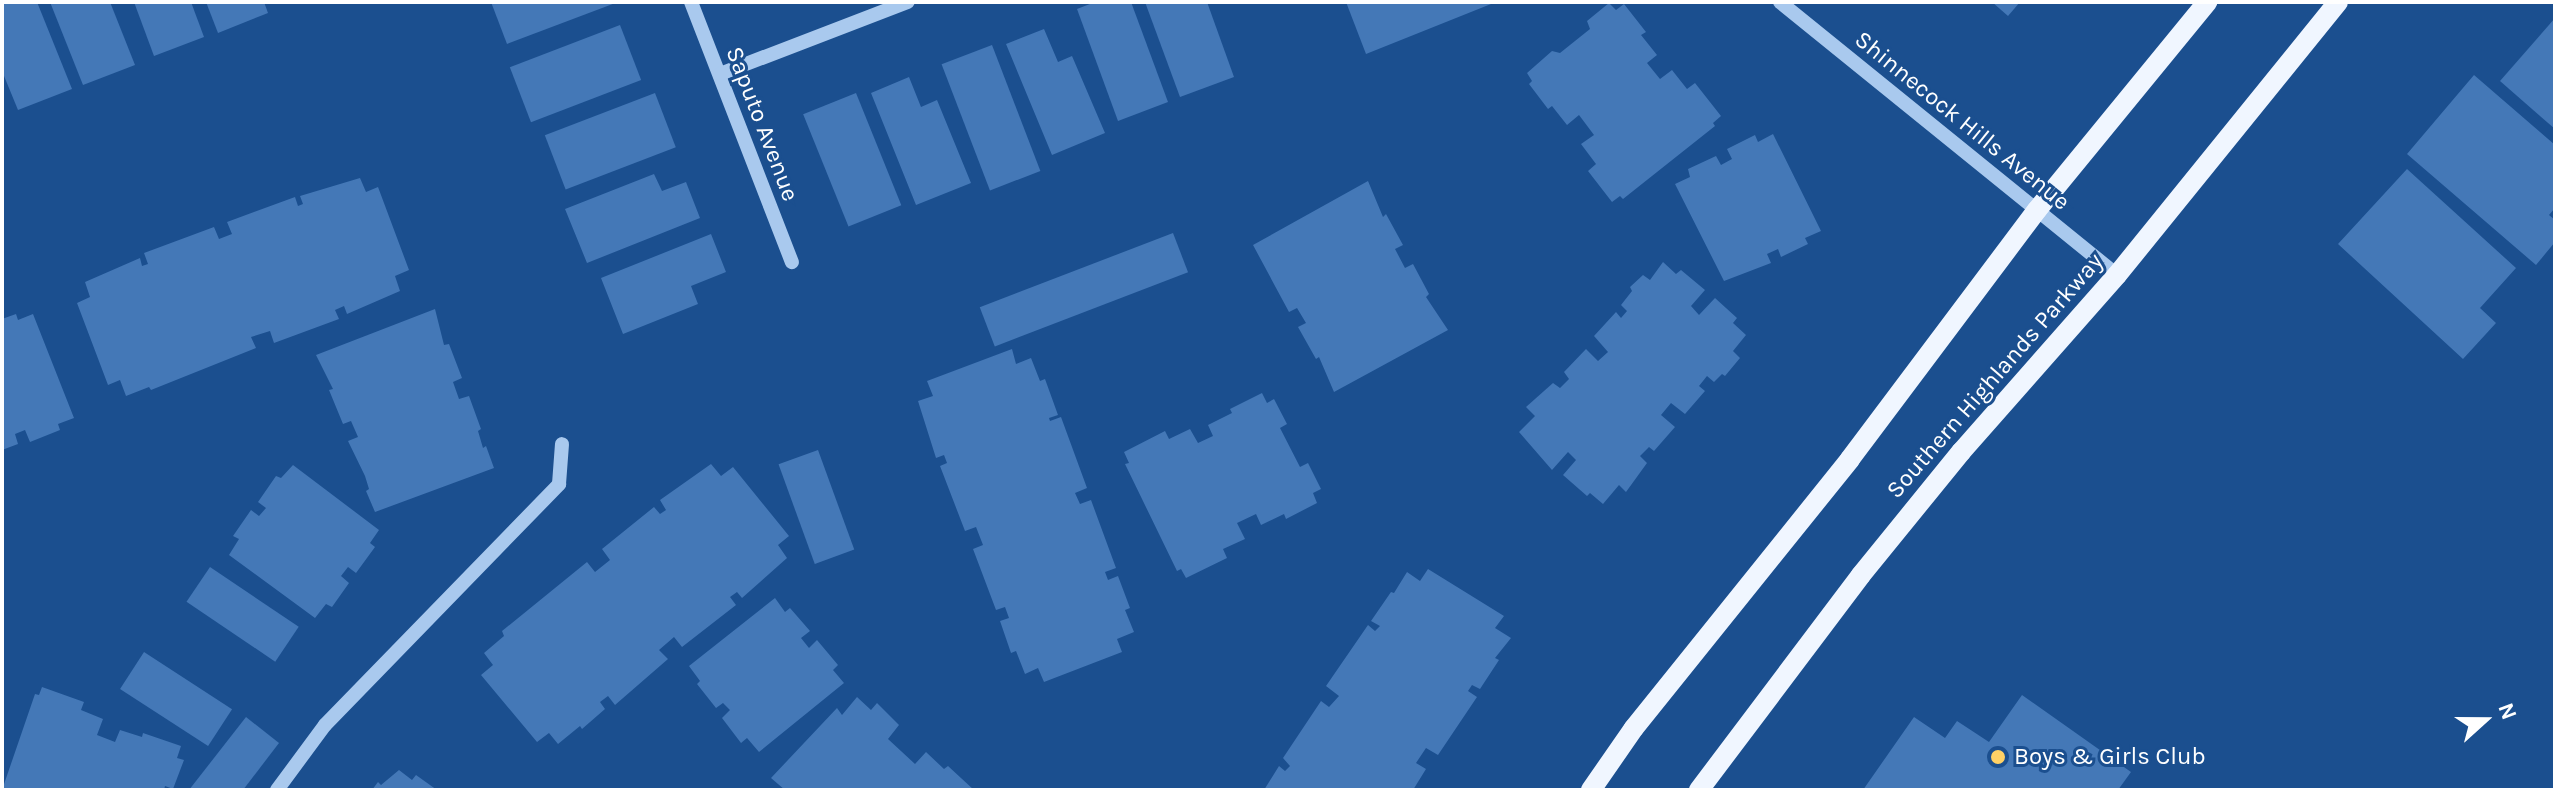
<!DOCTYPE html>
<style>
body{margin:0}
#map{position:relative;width:2557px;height:792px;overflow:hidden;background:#1b4f8f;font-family:Karla,sans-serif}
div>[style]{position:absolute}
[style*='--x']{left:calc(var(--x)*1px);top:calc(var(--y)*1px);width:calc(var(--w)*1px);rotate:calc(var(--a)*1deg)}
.building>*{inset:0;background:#4478b7;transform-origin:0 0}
.minor>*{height:14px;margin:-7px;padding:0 7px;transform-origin:7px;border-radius:7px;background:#a9c9ee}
.major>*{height:20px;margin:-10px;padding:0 10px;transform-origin:10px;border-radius:10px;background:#f0f6ff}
.dots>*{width:22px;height:22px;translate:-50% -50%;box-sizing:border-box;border:4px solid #1b4f8f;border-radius:50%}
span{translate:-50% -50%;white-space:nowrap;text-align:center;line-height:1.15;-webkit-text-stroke:6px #1b4f8f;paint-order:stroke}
.street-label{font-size:24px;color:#fff}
.poi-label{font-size:24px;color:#fff}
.left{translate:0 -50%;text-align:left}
.frame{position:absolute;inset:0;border:4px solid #fff;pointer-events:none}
.north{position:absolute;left:2445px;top:680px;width:80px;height:80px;-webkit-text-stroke:6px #1b4f8f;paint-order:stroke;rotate:69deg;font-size:22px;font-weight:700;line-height:32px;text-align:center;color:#fff}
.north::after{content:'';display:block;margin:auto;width:28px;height:36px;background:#fff;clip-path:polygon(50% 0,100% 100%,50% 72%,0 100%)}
</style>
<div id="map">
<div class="building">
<i style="clip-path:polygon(2px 2px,37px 2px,72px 89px,18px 110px,2px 71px)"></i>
<i style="clip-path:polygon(50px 2px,110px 2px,135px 65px,83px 85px)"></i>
<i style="clip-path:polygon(134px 2px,191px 2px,204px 37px,154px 56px)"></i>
<i style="clip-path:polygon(206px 2px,264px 2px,268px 13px,218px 33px)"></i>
<i style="clip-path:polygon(491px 2px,618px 2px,507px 44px)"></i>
<i style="clip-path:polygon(1095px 2px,1131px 2px,1168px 102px,1118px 121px,1077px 9px)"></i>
<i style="clip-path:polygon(1145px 2px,1207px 2px,1234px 77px,1180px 97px)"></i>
<i style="clip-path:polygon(1346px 2px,1496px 2px,1366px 54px)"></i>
<i style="clip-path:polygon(1992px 2px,2020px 2px,2008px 16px)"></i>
<i style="clip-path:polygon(1609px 3px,1616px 10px,1624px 4px,1646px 32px,1641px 35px,1657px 55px,1647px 63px,1660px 79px,1672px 70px,1687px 89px,1695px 83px,1721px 116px,1713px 123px,1715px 126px,1623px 199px,1620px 196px,1612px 202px,1588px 171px,1596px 164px,1581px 144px,1594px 135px,1579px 115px,1567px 125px,1552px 106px,1548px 109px,1529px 84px,1532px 81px,1527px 73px,1552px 51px,1560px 53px,1590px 29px,1587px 21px)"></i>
<i style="clip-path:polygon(2555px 18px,2555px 129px,2500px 81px)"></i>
<i style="left:620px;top:25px;width:59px;height:118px;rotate:69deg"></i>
<i style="clip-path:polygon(1044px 29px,1058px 62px,1072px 56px,1105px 133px,1052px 155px,1006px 44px)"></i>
<i style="left:992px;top:45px;width:135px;height:54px;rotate:69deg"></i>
<i style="clip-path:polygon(2474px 75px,2555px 145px,2555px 208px,2549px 215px,2555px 220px,2555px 242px,2536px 265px,2407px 154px)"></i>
<i style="clip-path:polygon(909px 77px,921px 107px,937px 100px,971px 183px,916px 205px,871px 93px)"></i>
<i style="left:655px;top:93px;width:58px;height:118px;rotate:69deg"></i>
<i style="left:856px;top:93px;width:121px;height:57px;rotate:68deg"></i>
<i style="clip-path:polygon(1773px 134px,1821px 231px,1805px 238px,1808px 244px,1781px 257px,1778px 249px,1767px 254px,1771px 263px,1724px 281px,1675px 184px,1690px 177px,1688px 169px,1716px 156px,1721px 165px,1732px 159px,1727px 149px,1755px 135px,1758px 142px)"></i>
<i style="clip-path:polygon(2407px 169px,2516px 268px,2480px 308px,2496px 323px,2463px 359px,2338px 244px)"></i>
<i style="clip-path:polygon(654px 174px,662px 191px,686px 182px,700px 218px,587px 263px,565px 209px)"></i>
<i style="clip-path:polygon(360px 178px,366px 192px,378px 187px,409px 270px,395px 276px,400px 291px,347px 314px,344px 306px,335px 310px,339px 319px,274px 343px,270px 331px,251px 337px,256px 348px,151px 390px,149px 387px,126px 396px,120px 380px,108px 385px,77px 303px,90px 297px,85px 282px,140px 258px,142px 266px,148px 264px,144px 253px,214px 227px,219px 239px,232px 234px,227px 222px,295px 197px,298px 206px,303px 204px,300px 196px)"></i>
<i style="clip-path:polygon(1368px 181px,1383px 217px,1386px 214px,1403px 245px,1395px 249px,1405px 268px,1413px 264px,1429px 294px,1426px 297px,1448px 330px,1334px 392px,1319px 357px,1316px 359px,1298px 327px,1306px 323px,1297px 308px,1289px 312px,1253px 245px)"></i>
<i style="left:1173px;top:233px;width:42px;height:207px;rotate:69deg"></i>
<i style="clip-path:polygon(711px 234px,726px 272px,691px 286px,698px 304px,623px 334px,601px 278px)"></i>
<i style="clip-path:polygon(1663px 262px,1676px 274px,1681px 270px,1705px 290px,1691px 306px,1699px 315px,1715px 298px,1737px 318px,1733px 323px,1746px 335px,1733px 351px,1740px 358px,1725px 376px,1722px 374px,1714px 382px,1707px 376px,1699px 386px,1705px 391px,1685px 414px,1671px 403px,1661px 415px,1675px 427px,1654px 451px,1649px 447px,1640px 456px,1647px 463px,1626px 492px,1619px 485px,1603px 504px,1590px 493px,1587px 496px,1563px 475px,1576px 460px,1568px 452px,1552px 470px,1519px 432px,1535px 416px,1526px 407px,1553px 383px,1560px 388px,1569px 379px,1564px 372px,1586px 349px,1598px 361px,1608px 352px,1594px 336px,1616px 312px,1621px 318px,1627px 311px,1621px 305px,1632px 291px,1630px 287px,1643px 275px,1650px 280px)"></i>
<i style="clip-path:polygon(435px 309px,444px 345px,449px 344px,462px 378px,453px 382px,459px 399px,469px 396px,481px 429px,478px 431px,483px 448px,486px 446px,494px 468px,375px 512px,366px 491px,369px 489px,365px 476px,348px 441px,358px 437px,351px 421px,343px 424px,329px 390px,333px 389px,316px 355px)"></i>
<i style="clip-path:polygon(16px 314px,18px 320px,33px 314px,74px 418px,58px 424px,60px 430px,30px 442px,25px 430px,15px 434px,18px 444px,2px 450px,2px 319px)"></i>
<i style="clip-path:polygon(1012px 349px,1016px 364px,1031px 358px,1040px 381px,1045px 379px,1058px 415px,1049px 418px,1050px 421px,1061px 417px,1087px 488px,1075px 493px,1080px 504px,1091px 500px,1116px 568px,1105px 572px,1108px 580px,1118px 576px,1130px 608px,1125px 610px,1134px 632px,1117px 639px,1122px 652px,1044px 682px,1038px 668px,1025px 674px,1016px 651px,1011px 653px,1000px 621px,1009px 618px,1005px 607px,996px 610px,973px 549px,983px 545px,976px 527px,965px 531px,940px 466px,947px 463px,944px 455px,936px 458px,918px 401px,933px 396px,927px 381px)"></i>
<i style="clip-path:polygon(1262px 393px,1267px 403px,1274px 399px,1287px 424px,1280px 428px,1300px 467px,1308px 463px,1321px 489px,1313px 493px,1317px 503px,1286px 519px,1284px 514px,1261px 525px,1256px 514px,1237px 523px,1245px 539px,1223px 549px,1227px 558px,1186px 578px,1181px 569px,1177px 571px,1125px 464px,1129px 463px,1124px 452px,1165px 431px,1169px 439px,1190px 429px,1198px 443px,1213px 436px,1208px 425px,1232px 413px,1230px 409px)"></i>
<i style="left:818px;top:450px;width:106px;height:42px;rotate:70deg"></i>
<i style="clip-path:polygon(711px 464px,721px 476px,733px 467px,789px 536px,778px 545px,787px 558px,742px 598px,737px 592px,730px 597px,736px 605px,682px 647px,674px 637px,659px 650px,668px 659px,615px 705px,608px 696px,600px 702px,605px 709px,582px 729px,580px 726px,558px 744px,549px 733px,537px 742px,481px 675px,493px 665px,484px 653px,504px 636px,502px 631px,587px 562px,595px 572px,610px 560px,602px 549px,654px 507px,660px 514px,666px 510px,660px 500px)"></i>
<i style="clip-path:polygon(293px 465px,379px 530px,370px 543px,375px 547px,356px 573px,348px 567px,341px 576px,349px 583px,332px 607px,326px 604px,315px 618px,229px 555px,239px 539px,233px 536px,251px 510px,259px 516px,266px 508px,258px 502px,276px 476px,281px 478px)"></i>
<i style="left:210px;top:567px;width:107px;height:42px;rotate:34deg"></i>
<i style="clip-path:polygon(1428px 569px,1504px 616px,1495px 628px,1511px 638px,1495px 658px,1499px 660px,1480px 689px,1472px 685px,1468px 691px,1477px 697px,1438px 755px,1426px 748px,1416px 763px,1426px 769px,1413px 790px,1264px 790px,1279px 766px,1285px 771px,1290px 766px,1283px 758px,1321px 701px,1329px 707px,1339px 696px,1326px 686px,1368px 625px,1375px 631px,1380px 626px,1371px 621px,1391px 592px,1394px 593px,1407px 572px,1420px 581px)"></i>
<i style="clip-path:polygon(775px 598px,785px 612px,790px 608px,810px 631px,801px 638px,809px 648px,817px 640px,838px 665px,833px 670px,844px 683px,759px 752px,747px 738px,741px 743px,722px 718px,730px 710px,723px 703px,716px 708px,697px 684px,700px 681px,689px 666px)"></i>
<i style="left:144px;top:652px;width:105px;height:44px;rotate:33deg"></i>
<i style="clip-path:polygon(42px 687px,84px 702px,81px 710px,103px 719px,97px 735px,115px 742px,120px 730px,142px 737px,143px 733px,181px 746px,177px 758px,184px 760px,173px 789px,165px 786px,164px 790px,2px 790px,35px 694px,39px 695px)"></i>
<i style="clip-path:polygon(2022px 695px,2131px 772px,2118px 790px,1863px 790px,1914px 717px,1945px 738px,1957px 721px,1989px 742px)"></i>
<i style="clip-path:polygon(857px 697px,871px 710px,877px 703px,899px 725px,888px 739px,915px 764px,926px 752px,944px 769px,948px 766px,974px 790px,785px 790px,771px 778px,837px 708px,842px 715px)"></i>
<i style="clip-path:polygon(246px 717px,279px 743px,243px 790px,189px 790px)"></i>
<i style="clip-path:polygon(399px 770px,412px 780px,416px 775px,437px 790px,372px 790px,378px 782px,381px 785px)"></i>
</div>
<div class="minor">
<i style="--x:691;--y:2;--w:279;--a:68.8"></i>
<i style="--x:1780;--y:2;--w:434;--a:39"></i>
<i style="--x:720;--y:74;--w:201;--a:-21"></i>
<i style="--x:277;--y:790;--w:81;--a:-53.6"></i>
<i style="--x:325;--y:725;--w:336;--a:-45.8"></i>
<i style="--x:559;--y:484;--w:40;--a:-85.7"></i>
</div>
<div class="major">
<i style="--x:1591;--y:790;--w:75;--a:-55.3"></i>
<i style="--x:1634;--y:728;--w:345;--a:-51.2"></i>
<i style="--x:1850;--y:459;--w:311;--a:-53.1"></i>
<i style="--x:2037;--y:210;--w:269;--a:-50.7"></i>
<i style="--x:1699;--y:790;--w:269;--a:-53"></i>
<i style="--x:1861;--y:575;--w:159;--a:-50.9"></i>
<i style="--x:1961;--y:452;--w:236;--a:-48.6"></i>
<i style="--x:2117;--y:275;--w:351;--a:-51"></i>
</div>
<div class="dots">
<i style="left:1998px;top:757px;background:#ffd166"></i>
</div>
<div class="street-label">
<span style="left:1962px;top:121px;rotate:39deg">Shinnecock Hills Avenue</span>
<span style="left:762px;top:124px;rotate:69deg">Saputo Avenue</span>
<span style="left:1995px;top:376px;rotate:-49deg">Southern Highlands Parkway</span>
</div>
<div class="poi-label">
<span class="left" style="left:2014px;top:757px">Boys &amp; Girls Club</span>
</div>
<div class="frame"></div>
<div class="north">N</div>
</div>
